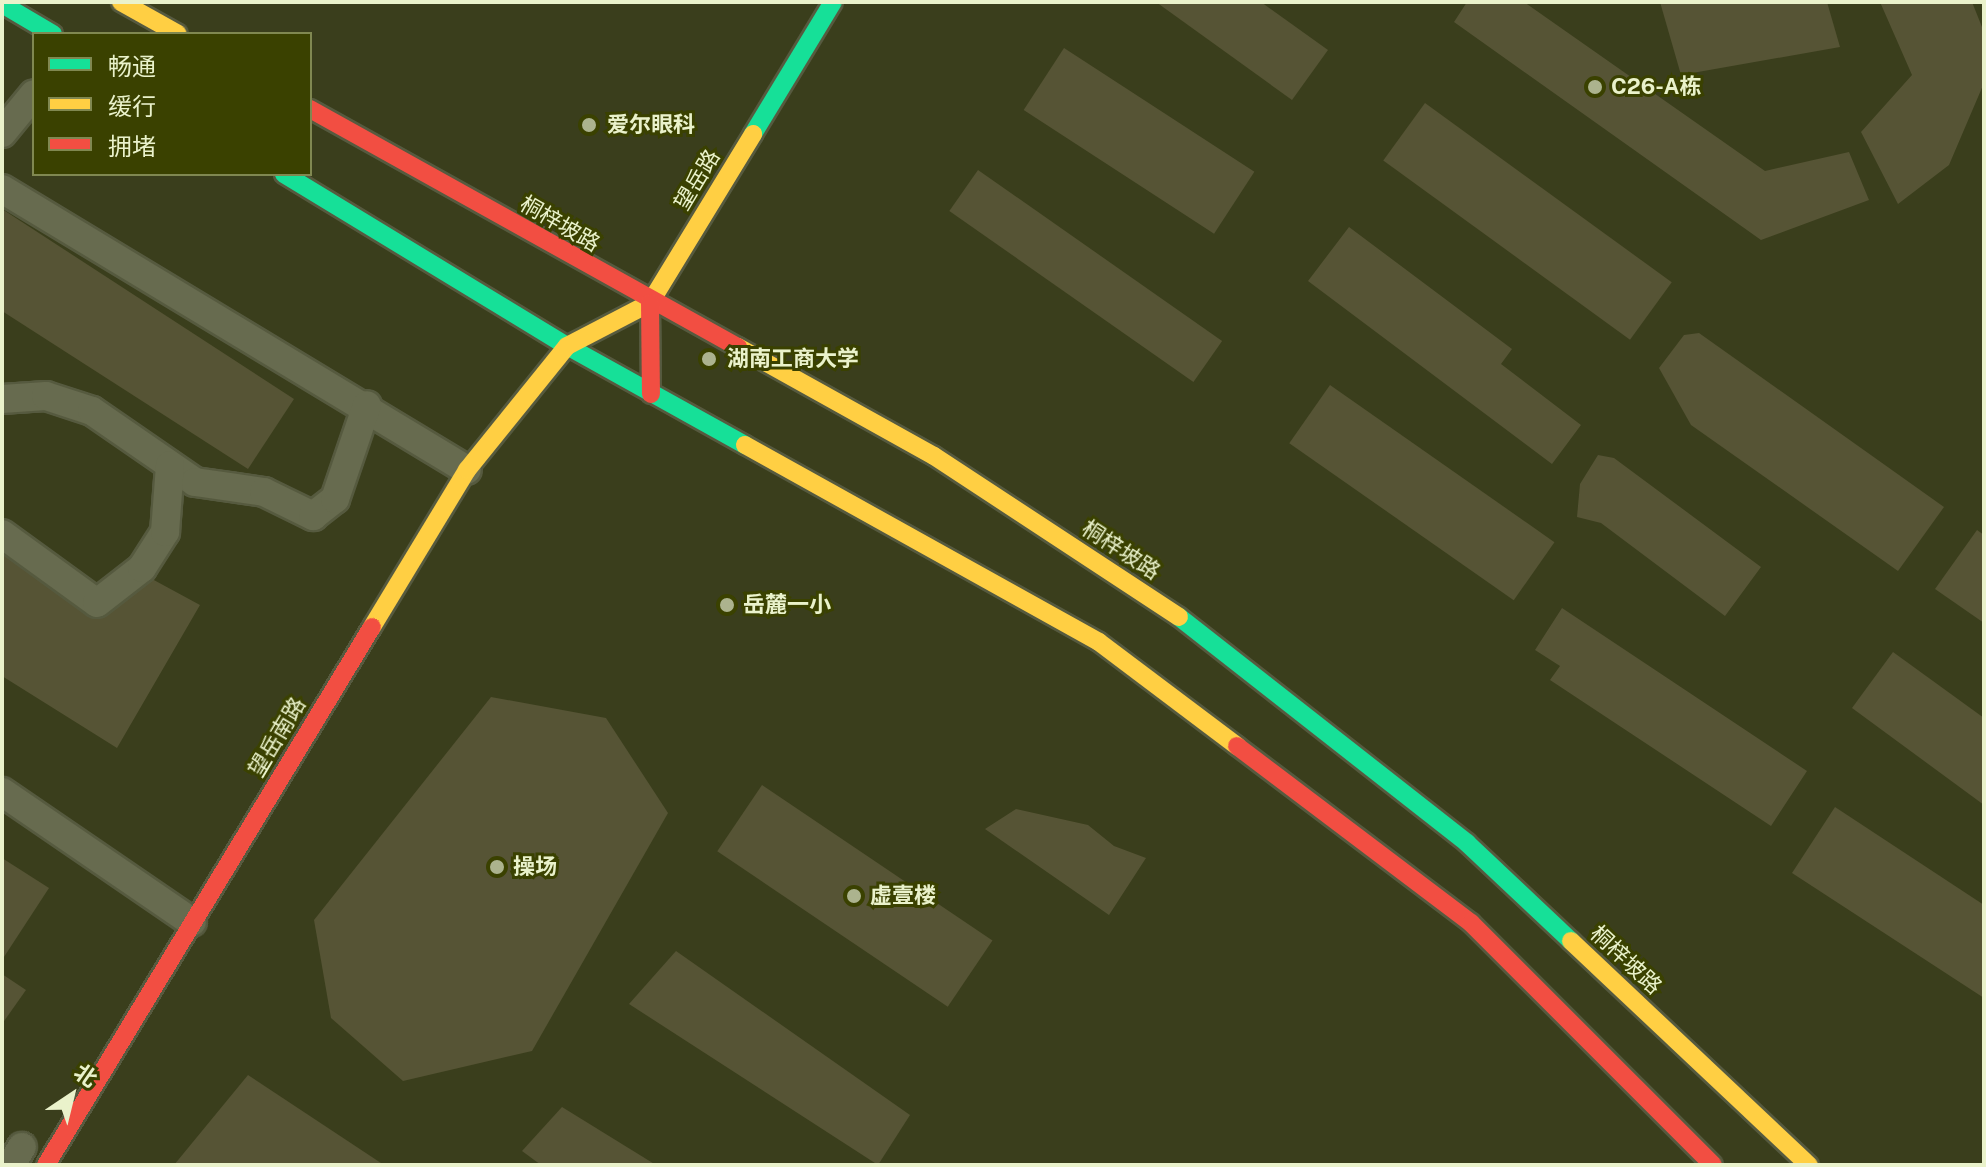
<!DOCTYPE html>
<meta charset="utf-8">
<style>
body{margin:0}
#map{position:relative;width:1986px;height:1167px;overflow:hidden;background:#3a3e1c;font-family:"Public Sans","Noto Sans SC",sans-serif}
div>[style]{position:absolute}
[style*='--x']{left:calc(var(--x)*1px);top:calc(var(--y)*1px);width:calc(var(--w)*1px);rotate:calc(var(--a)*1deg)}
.building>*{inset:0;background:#565435;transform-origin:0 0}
.roads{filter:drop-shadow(2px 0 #565a3f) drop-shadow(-2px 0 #565a3f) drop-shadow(0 2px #565a3f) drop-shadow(0 -2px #565a3f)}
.street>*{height:28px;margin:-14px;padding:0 14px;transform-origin:14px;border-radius:14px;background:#676b4f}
.fast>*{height:18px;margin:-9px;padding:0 9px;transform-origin:9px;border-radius:9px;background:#16e098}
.slow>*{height:18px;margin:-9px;padding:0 9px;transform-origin:9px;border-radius:9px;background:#ffcf43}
.jam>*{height:18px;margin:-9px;padding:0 9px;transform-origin:9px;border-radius:9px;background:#f24e42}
.dots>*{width:22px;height:22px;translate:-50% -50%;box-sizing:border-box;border:4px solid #3a4100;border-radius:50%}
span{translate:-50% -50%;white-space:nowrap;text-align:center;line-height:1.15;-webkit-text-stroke:6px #3a4100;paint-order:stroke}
.poi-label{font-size:22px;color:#eaf2cb;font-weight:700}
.left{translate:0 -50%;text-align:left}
.street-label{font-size:22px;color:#eaf2cb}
.frame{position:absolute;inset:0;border:4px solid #eaf2cb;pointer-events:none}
.legend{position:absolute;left:32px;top:32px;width:280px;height:144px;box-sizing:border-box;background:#3a4100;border:2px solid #808851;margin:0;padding:10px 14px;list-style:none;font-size:24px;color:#eaf2cb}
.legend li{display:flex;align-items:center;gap:16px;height:40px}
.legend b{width:40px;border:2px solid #808851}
.north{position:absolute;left:32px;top:1055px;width:80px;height:80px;-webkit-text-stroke:6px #3a4100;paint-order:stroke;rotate:35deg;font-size:22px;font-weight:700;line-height:32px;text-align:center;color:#eaf2cb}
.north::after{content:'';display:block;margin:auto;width:28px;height:36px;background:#eaf2cb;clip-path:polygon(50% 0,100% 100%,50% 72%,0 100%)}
</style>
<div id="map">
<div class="building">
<i style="clip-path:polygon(1156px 2px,1261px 2px,1328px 50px,1292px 100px)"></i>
<i style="clip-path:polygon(1467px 2px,1524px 2px,1765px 171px,1849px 152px,1869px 200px,1761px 240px,1454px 22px)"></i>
<i style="clip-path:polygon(1660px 2px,1827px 2px,1840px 47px,1681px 75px)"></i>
<i style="clip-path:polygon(1880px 2px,1972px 2px,1984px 32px,1984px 83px,1949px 165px,1898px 204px,1861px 132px,1912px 75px)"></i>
<i style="left:1064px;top:48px;width:227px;height:74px;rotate:33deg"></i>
<i style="left:1425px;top:103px;width:305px;height:71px;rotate:36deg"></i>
<i style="left:978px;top:170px;width:298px;height:50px;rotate:35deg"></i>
<i style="clip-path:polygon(2px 209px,294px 399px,248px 469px,2px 311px)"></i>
<i style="clip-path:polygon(1349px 227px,1512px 349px,1501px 364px,1581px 425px,1552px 464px,1308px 281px)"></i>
<i style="clip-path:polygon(1699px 333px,1944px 507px,1898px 571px,1691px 425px,1659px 368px,1684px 335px)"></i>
<i style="left:1330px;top:385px;width:274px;height:71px;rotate:35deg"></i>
<i style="clip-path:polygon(1598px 455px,1614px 458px,1761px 567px,1725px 616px,1601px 523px,1577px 517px,1580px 484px)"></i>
<i style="clip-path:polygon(1977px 530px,1984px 535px,1984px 623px,1935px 589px)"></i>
<i style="clip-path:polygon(2px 544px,105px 617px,152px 579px,200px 605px,117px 748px,2px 676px)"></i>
<i style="clip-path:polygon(1562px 608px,1807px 771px,1771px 826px,1550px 680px,1560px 666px,1535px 650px)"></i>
<i style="clip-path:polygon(1893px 652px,1984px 718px,1984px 805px,1852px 708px)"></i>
<i style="clip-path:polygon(491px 697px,606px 718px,668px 813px,532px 1051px,403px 1081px,331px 1018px,314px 920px)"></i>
<i style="left:762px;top:785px;width:278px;height:80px;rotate:34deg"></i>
<i style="clip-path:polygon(1835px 807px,1984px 905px,1984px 998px,1792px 873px)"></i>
<i style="clip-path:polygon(1016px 809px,1088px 825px,1114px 846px,1146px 858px,1109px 915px,985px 829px)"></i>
<i style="clip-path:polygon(2px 858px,49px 888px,2px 960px)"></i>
<i style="clip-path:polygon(676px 951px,910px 1115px,878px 1165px,629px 1004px)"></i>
<i style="clip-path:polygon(2px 974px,26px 990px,2px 1024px)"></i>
<i style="clip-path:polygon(248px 1075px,384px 1165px,174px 1165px)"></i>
<i style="clip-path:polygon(562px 1107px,656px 1165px,541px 1165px,522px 1151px)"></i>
</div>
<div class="roads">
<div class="street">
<i style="--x:2;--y:133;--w:50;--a:-50.6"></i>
<i style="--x:2;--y:189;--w:543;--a:31.14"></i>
<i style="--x:2;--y:399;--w:44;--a:-3.9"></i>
<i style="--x:46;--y:396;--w:48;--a:18.1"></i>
<i style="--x:92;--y:411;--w:125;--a:34.6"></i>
<i style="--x:195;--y:482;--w:70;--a:8.2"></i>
<i style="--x:264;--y:492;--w:55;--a:26.1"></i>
<i style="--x:313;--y:516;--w:28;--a:-38"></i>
<i style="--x:335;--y:499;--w:99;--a:-71.2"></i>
<i style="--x:2;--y:534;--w:117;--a:36"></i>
<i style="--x:97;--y:603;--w:57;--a:-37.9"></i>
<i style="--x:142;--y:568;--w:43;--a:-57.4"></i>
<i style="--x:165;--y:532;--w:67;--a:-85.7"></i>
<i style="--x:2;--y:792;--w:230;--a:34.4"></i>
<i style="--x:11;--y:1165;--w:21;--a:-59"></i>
</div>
<div class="fast">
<i style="--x:2;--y:4;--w:59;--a:30.5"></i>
<i style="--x:753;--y:134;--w:154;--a:-58.8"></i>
<i style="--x:284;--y:174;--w:331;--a:31.3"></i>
<i style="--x:567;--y:346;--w:204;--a:29.1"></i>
<i style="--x:1179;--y:617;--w:366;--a:38.1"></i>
<i style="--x:1467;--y:843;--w:143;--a:43.3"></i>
</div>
<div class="slow">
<i style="--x:121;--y:2;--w:65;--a:29.3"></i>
<i style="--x:738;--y:347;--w:224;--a:29.1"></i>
<i style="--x:934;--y:456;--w:293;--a:33.3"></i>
<i style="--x:745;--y:445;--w:405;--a:29.1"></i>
<i style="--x:1099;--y:642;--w:173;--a:37"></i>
<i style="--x:372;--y:627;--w:184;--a:-58.8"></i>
<i style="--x:467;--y:470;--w:159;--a:-51.1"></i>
<i style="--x:567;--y:346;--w:93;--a:-27.4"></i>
<i style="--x:650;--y:303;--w:198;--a:-58.6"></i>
<i style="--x:1571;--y:941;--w:327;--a:43.3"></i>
</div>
<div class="jam">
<i style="--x:310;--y:109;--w:490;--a:29.1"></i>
<i style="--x:650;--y:303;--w:91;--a:89.4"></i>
<i style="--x:1237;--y:746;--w:293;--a:37.1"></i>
<i style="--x:1471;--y:923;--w:342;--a:45"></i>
<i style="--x:46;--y:1165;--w:629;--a:-58.79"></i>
</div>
</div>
<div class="dots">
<i style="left:1595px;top:87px;background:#acb38e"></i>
<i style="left:589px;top:125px;background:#acb38e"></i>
<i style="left:709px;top:359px;background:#acb38e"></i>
<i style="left:727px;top:605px;background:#acb38e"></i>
<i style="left:497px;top:867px;background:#acb38e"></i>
<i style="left:854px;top:896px;background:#acb38e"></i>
</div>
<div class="poi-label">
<span class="left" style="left:1611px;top:87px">C26-A栋</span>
<span class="left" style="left:607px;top:125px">爱尔眼科</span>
<span class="left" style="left:727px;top:359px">湖南工商大学</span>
<span class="left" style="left:743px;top:605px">岳麓一小</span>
<span class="left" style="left:513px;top:867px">操场</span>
<span class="left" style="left:870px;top:896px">虚壹楼</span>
</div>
<div class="street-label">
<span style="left:697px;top:180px;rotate:-59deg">望岳路</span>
<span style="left:560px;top:224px;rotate:30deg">桐梓坡路</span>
<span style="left:1121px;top:550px;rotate:33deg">桐梓坡路</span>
<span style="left:277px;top:737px;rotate:-59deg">望岳南路</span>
<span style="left:1626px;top:960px;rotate:43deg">桐梓坡路</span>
</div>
<div class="frame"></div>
<ul class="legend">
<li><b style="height:10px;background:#16e098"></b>畅通</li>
<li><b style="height:10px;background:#ffcf43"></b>缓行</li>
<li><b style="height:10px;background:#f24e42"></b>拥堵</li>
</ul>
<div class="north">北</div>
</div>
